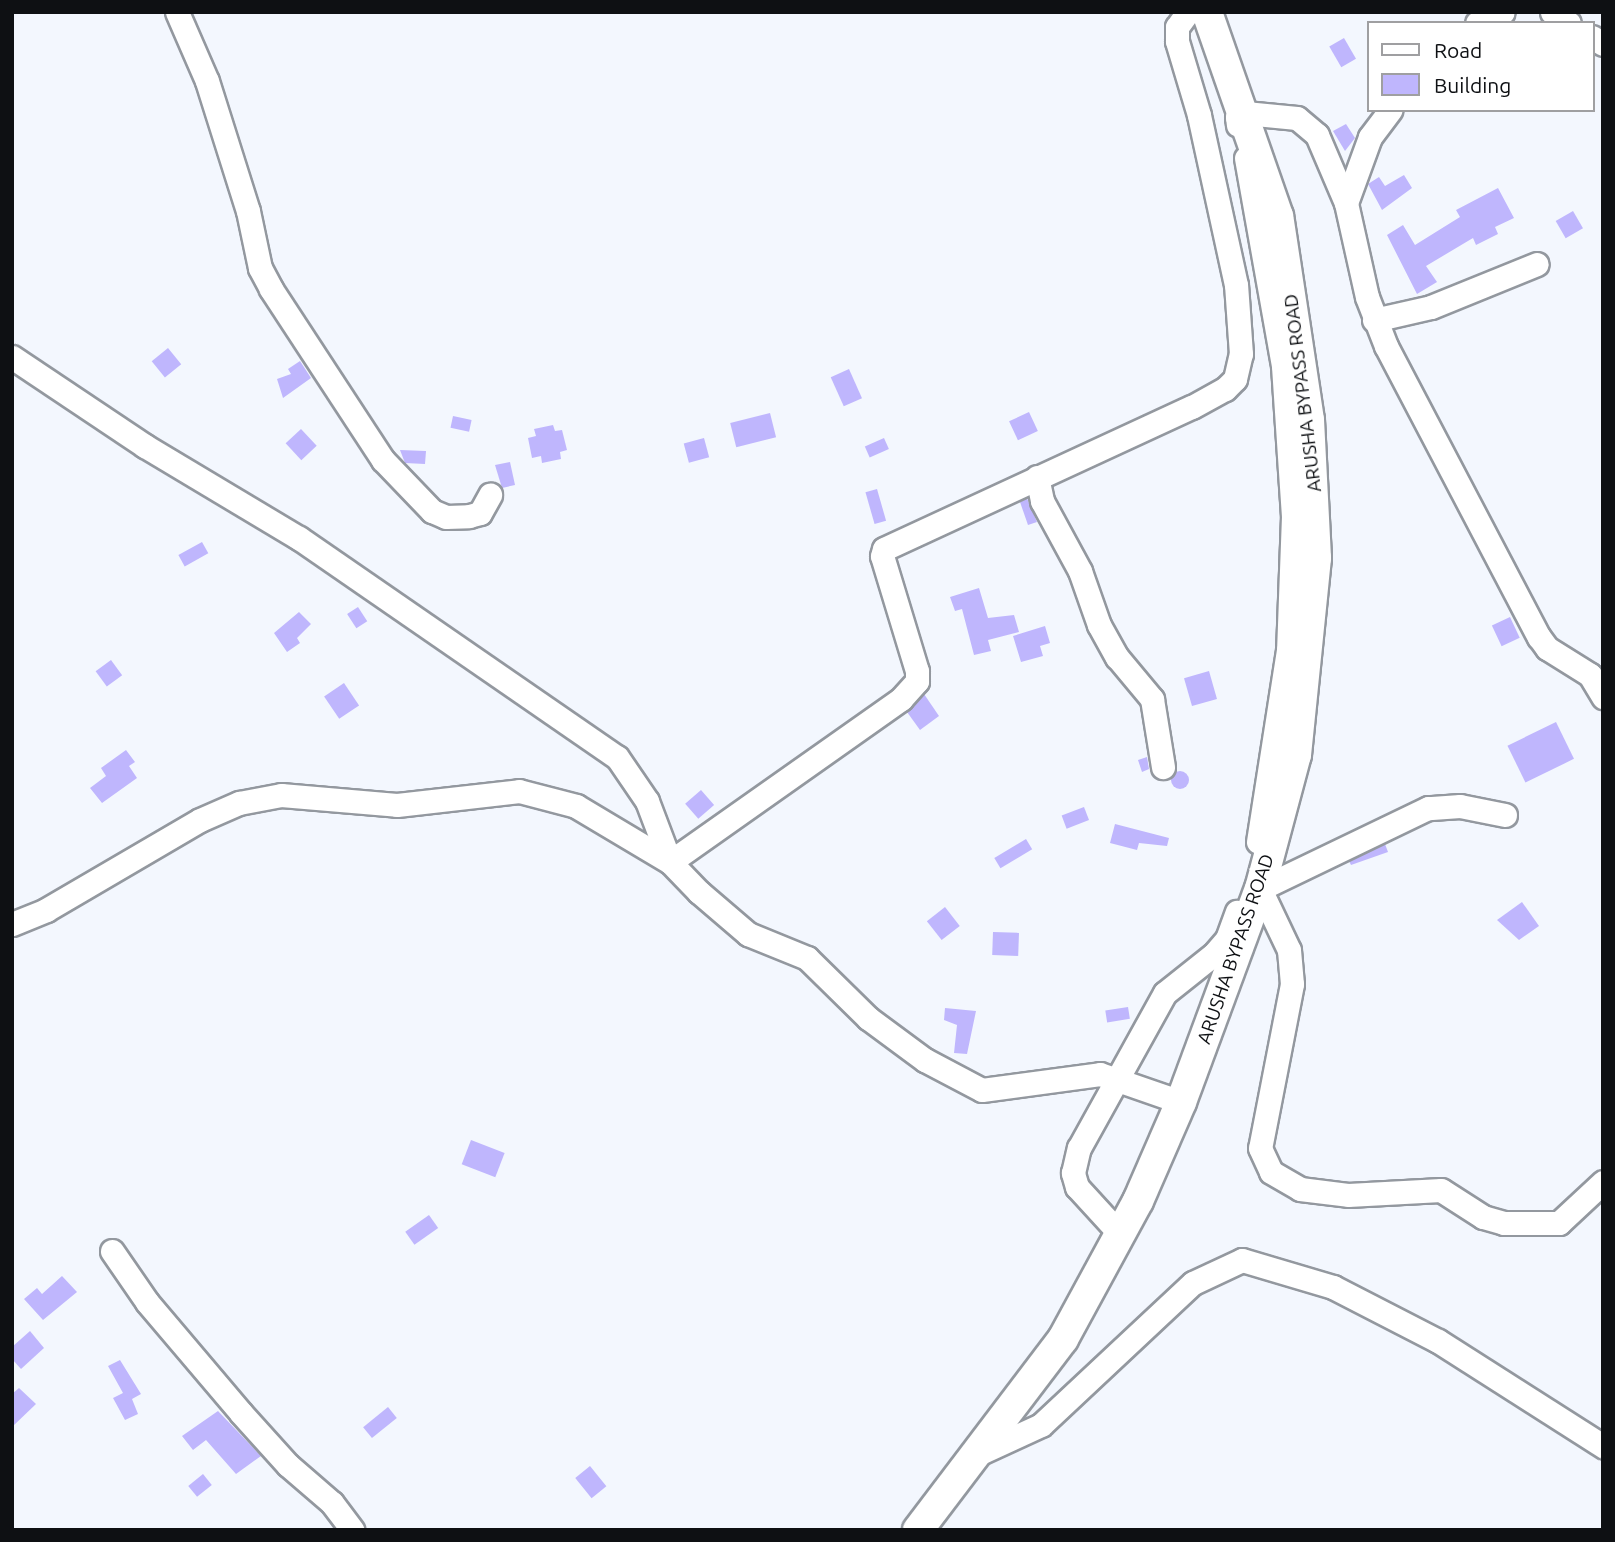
<!DOCTYPE html>
<style>
body{margin:0}
#map{position:relative;width:1615px;height:1542px;overflow:hidden;background:#f3f7fe;font-family:Ubuntu,sans-serif}
div>[style]{position:absolute}
[style*='--x']{left:calc(var(--x)*1px);top:calc(var(--y)*1px);width:calc(var(--w)*1px);rotate:calc(var(--a)*1deg)}
.building>*{inset:0;background:#bfb6fd;transform-origin:0 0}
.round{border-radius:50%}
.roads{filter:drop-shadow(2px 0 #93989f) drop-shadow(-2px 0 #93989f) drop-shadow(0 2px #93989f) drop-shadow(0 -2px #93989f)}
.minor>*{height:23px;margin:-11.5px;padding:0 11.5px;transform-origin:11.5px;border-radius:11.5px;background:#fff}
.major>*{height:30px;margin:-15px;padding:0 15px;transform-origin:15px;border-radius:15px;background:#fff}
span{translate:-50% -50%;white-space:nowrap;text-align:center;line-height:1.15;-webkit-text-stroke:7px #fff;paint-order:stroke}
.street-label{font-size:19px;color:#0e1013}
.frame{position:absolute;inset:0;border:14px solid #0e1013;pointer-events:none}
.legend{position:absolute;left:1367px;top:21px;width:228px;height:91px;box-sizing:border-box;background:#fff;border:2px solid #9f9fa1;margin:0;padding:9px 12px;list-style:none;font-size:21px;color:#0e1013}
.legend li{display:flex;align-items:center;gap:14px;height:35px}
.legend b{width:35px;border:2px solid #9f9fa1}
</style>
<div id="map">
<div class="building">
<i style="left:1344px;top:38px;width:24px;height:17px;rotate:60deg"></i>
<i style="clip-path:polygon(1346px 124px,1355px 138px,1345px 151px,1333px 131px)"></i>
<i style="clip-path:polygon(1404px 175px,1412px 188px,1382px 210px,1368px 184px,1379px 177px,1385px 186px)"></i>
<i style="clip-path:polygon(1498px 188px,1514px 218px,1495px 227px,1498px 234px,1476px 245px,1473px 238px,1426px 266px,1437px 282px,1417px 294px,1387px 235px,1403px 225px,1415px 245px,1460px 217px,1456px 210px)"></i>
<i style="left:1573px;top:211px;width:20px;height:20px;rotate:60deg"></i>
<i style="left:168px;top:348px;width:21px;height:21px;rotate:51deg"></i>
<i style="clip-path:polygon(300px 361px,311px 378px,283px 398px,277px 379px,291px 374px,288px 369px)"></i>
<i style="left:849px;top:369px;width:32px;height:20px;rotate:66deg"></i>
<i style="left:1029px;top:412px;width:21px;height:22px;rotate:65deg"></i>
<i style="left:770px;top:413px;width:25px;height:41px;rotate:76deg"></i>
<i style="left:453px;top:416px;width:19px;height:12px;rotate:12deg"></i>
<i style="clip-path:polygon(553px 425px,555px 431px,562px 430px,567px 450px,560px 452px,561px 459px,542px 463px,541px 456px,532px 458px,528px 438px,536px 436px,534px 429px)"></i>
<i style="left:301px;top:429px;width:23px;height:21px;rotate:47deg"></i>
<i style="left:704px;top:438px;width:20px;height:21px;rotate:75deg"></i>
<i style="left:884px;top:438px;width:12px;height:21px;rotate:66deg"></i>
<i style="clip-path:polygon(400px 450px,426px 451px,425px 464px,405px 463px)"></i>
<i style="clip-path:polygon(510px 462px,515px 485px,502px 488px,495px 465px)"></i>
<i style="left:877px;top:489px;width:33px;height:12px;rotate:74deg"></i>
<i style="clip-path:polygon(1027px 498px,1037px 522px,1028px 525px,1020px 502px)"></i>
<i style="left:202px;top:542px;width:13px;height:27px;rotate:61deg"></i>
<i style="clip-path:polygon(979px 588px,988px 618px,1014px 615px,1019px 632px,988px 640px,991px 651px,974px 655px,962px 609px,955px 611px,950px 597px)"></i>
<i style="left:358px;top:607px;width:17px;height:13px;rotate:57deg"></i>
<i style="clip-path:polygon(299px 612px,311px 624px,297px 638px,300px 643px,287px 652px,274px 633px)"></i>
<i style="left:1510px;top:617px;width:23px;height:20px;rotate:65deg"></i>
<i style="clip-path:polygon(1045px 626px,1050px 643px,1040px 646px,1043px 656px,1021px 662px,1013px 636px)"></i>
<i style="left:111px;top:660px;width:19px;height:19px;rotate:54deg"></i>
<i style="left:1209px;top:671px;width:29px;height:26px;rotate:74deg"></i>
<i style="left:344px;top:683px;width:27px;height:24px;rotate:56deg"></i>
<i style="clip-path:polygon(924px 694px,939px 716px,920px 730px,907px 712px)"></i>
<i style="left:1556px;top:722px;width:41px;height:54px;rotate:64deg"></i>
<i style="clip-path:polygon(126px 750px,135px 762px,129px 766px,137px 778px,102px 803px,90px 788px,106px 776px,101px 768px)"></i>
<i style="clip-path:polygon(1147px 757px,1149px 769px,1142px 772px,1138px 760px)"></i>
<i class="round" style="left:1171px;top:771px;width:18px;height:18px"></i>
<i style="left:701px;top:790px;width:20px;height:21px;rotate:49deg"></i>
<i style="left:1084px;top:807px;width:14px;height:24px;rotate:69deg"></i>
<i style="clip-path:polygon(1115px 824px,1169px 838px,1167px 846px,1139px 843px,1137px 850px,1110px 843px)"></i>
<i style="left:1026px;top:839px;width:12px;height:37px;rotate:59deg"></i>
<i style="clip-path:polygon(1385px 844px,1388px 852px,1351px 865px,1349px 861px)"></i>
<i style="clip-path:polygon(1522px 902px,1539px 926px,1519px 940px,1497px 920px)"></i>
<i style="left:945px;top:907px;width:24px;height:23px;rotate:52deg"></i>
<i style="left:993px;top:932px;width:26px;height:23px;rotate:2deg"></i>
<i style="left:1128px;top:1007px;width:12px;height:23px;rotate:81deg"></i>
<i style="clip-path:polygon(945px 1008px,976px 1011px,967px 1054px,954px 1053px,957px 1025px,944px 1020px)"></i>
<i style="left:471px;top:1140px;width:36px;height:26px;rotate:21deg"></i>
<i style="left:429px;top:1215px;width:16px;height:29px;rotate:55deg"></i>
<i style="clip-path:polygon(62px 1276px,77px 1292px,43px 1320px,24px 1299px,37px 1288px,42px 1294px)"></i>
<i style="clip-path:polygon(30px 1331px,44px 1348px,21px 1369px,12px 1359px,12px 1347px)"></i>
<i style="clip-path:polygon(120px 1360px,141px 1394px,132px 1399px,138px 1414px,125px 1420px,113px 1398px,123px 1393px,108px 1366px)"></i>
<i style="clip-path:polygon(19px 1388px,36px 1404px,12px 1427px,12px 1394px)"></i>
<i style="left:388px;top:1407px;width:14px;height:32px;rotate:51deg"></i>
<i style="clip-path:polygon(218px 1411px,261px 1456px,236px 1474px,206px 1440px,193px 1450px,182px 1436px)"></i>
<i style="left:590px;top:1466px;width:26px;height:19px;rotate:51deg"></i>
<i style="left:203px;top:1474px;width:14px;height:19px;rotate:51deg"></i>
</div>
<div class="roads">
<div class="minor">
<i style="--x:177;--y:12;--w:75;--a:66.5"></i>
<i style="--x:207;--y:81;--w:136;--a:72.5"></i>
<i style="--x:248;--y:211;--w:58;--a:78.1"></i>
<i style="--x:260;--y:268;--w:24;--a:62"></i>
<i style="--x:271;--y:289;--w:204;--a:56.8"></i>
<i style="--x:383;--y:460;--w:71;--a:46.1"></i>
<i style="--x:432;--y:511;--w:15;--a:23"></i>
<i style="--x:446;--y:517;--w:23;--a:-2"></i>
<i style="--x:469;--y:516;--w:11;--a:-15"></i>
<i style="--x:480;--y:513;--w:21;--a:-61"></i>
<i style="--x:1552;--y:12;--w:20;--a:33"></i>
<i style="--x:1477;--y:23;--w:28;--a:-23"></i>
<i style="--x:1592;--y:37;--w:13;--a:32"></i>
<i style="--x:1238;--y:125;--w:8;--a:-97"></i>
<i style="--x:1237;--y:117;--w:9;--a:-27"></i>
<i style="--x:1245;--y:113;--w:52;--a:5.5"></i>
<i style="--x:1297;--y:118;--w:26;--a:40"></i>
<i style="--x:1317;--y:135;--w:74;--a:66.9"></i>
<i style="--x:1346;--y:203;--w:96;--a:77.4"></i>
<i style="--x:1367;--y:297;--w:53;--a:68.8"></i>
<i style="--x:1386;--y:346;--w:329;--a:62.3"></i>
<i style="--x:1539;--y:637;--w:14;--a:54"></i>
<i style="--x:1547;--y:648;--w:51;--a:32.1"></i>
<i style="--x:1590;--y:675;--w:26;--a:59"></i>
<i style="--x:1246;--y:158;--w:211;--a:79.9"></i>
<i style="--x:1283;--y:366;--w:150;--a:86.2"></i>
<i style="--x:1293;--y:516;--w:134;--a:92.1"></i>
<i style="--x:1288;--y:650;--w:194;--a:98.9"></i>
<i style="--x:1346;--y:203;--w:70;--a:-70"></i>
<i style="--x:1370;--y:137;--w:34;--a:-53"></i>
<i style="--x:1374;--y:320;--w:58;--a:-12.8"></i>
<i style="--x:1431;--y:307;--w:114;--a:-22.1"></i>
<i style="--x:12;--y:357;--w:160;--a:33.8"></i>
<i style="--x:145;--y:446;--w:179;--a:30.9"></i>
<i style="--x:299;--y:538;--w:386;--a:34.6"></i>
<i style="--x:617;--y:757;--w:53;--a:55.7"></i>
<i style="--x:647;--y:801;--w:65;--a:69.3"></i>
<i style="--x:670;--y:862;--w:42;--a:46"></i>
<i style="--x:699;--y:892;--w:65;--a:40.6"></i>
<i style="--x:748;--y:934;--w:64;--a:22.1"></i>
<i style="--x:807;--y:958;--w:86;--a:44.5"></i>
<i style="--x:868;--y:1018;--w:71;--a:36.4"></i>
<i style="--x:925;--y:1060;--w:64;--a:27.8"></i>
<i style="--x:982;--y:1090;--w:119;--a:-7.7"></i>
<i style="--x:1100;--y:1074;--w:86;--a:19.1"></i>
<i style="--x:1037;--y:477;--w:25;--a:78"></i>
<i style="--x:1042;--y:501;--w:80;--a:61.5"></i>
<i style="--x:1080;--y:571;--w:57;--a:70.6"></i>
<i style="--x:1099;--y:625;--w:37;--a:61"></i>
<i style="--x:1117;--y:657;--w:55;--a:50.2"></i>
<i style="--x:1152;--y:699;--w:69;--a:80.8"></i>
<i style="--x:1505;--y:815;--w:46;--a:-168.7"></i>
<i style="--x:1460;--y:806;--w:32;--a:176"></i>
<i style="--x:1428;--y:808;--w:187;--a:154.3"></i>
<i style="--x:1260;--y:889;--w:68;--a:64.6"></i>
<i style="--x:1289;--y:950;--w:34;--a:85"></i>
<i style="--x:1292;--y:984;--w:167;--a:101"></i>
<i style="--x:1260;--y:1148;--w:26;--a:65"></i>
<i style="--x:1271;--y:1172;--w:34;--a:30"></i>
<i style="--x:1300;--y:1189;--w:48;--a:7.1"></i>
<i style="--x:1348;--y:1195;--w:93;--a:-3.1"></i>
<i style="--x:1441;--y:1190;--w:50;--a:32.7"></i>
<i style="--x:1483;--y:1217;--w:22;--a:16"></i>
<i style="--x:1504;--y:1223;--w:55;--a:0"></i>
<i style="--x:1559;--y:1223;--w:60;--a:-43"></i>
<i style="--x:12;--y:924;--w:37;--a:-22"></i>
<i style="--x:46;--y:910;--w:178;--a:-30.3"></i>
<i style="--x:200;--y:820;--w:43;--a:-23.6"></i>
<i style="--x:239;--y:803;--w:43;--a:-10.8"></i>
<i style="--x:281;--y:795;--w:116;--a:4.9"></i>
<i style="--x:397;--y:805;--w:123;--a:-6.5"></i>
<i style="--x:519;--y:791;--w:59;--a:14.7"></i>
<i style="--x:576;--y:806;--w:109;--a:30.8"></i>
<i style="--x:670;--y:862;--w:283;--a:-35.2"></i>
<i style="--x:901;--y:699;--w:24;--a:-48"></i>
<i style="--x:917;--y:681;--w:10;--a:-90"></i>
<i style="--x:917;--y:671;--w:120;--a:-106.9"></i>
<i style="--x:882;--y:556;--w:7;--a:-74"></i>
<i style="--x:884;--y:549;--w:339;--a:-24.8"></i>
<i style="--x:1192;--y:407;--w:38;--a:-29"></i>
<i style="--x:1225;--y:389;--w:14;--a:-45"></i>
<i style="--x:1235;--y:379;--w:26;--a:-77"></i>
<i style="--x:1241;--y:354;--w:69;--a:-94.1"></i>
<i style="--x:1236;--y:285;--w:174;--a:-102.3"></i>
<i style="--x:1199;--y:115;--w:77;--a:-106.6"></i>
<i style="--x:1177;--y:41;--w:14;--a:-90"></i>
<i style="--x:1177;--y:27;--w:19;--a:-54"></i>
<i style="--x:1121;--y:1235;--w:65;--a:-132.5"></i>
<i style="--x:1077;--y:1187;--w:15;--a:-106"></i>
<i style="--x:1073;--y:1173;--w:26;--a:-77"></i>
<i style="--x:1079;--y:1148;--w:177;--a:-61"></i>
<i style="--x:1165;--y:993;--w:63;--a:-38.5"></i>
<i style="--x:1214;--y:954;--w:20;--a:-49"></i>
<i style="--x:1227;--y:939;--w:29;--a:-70"></i>
<i style="--x:112;--y:1251;--w:62;--a:55.5"></i>
<i style="--x:147;--y:1302;--w:145;--a:49.7"></i>
<i style="--x:241;--y:1413;--w:70;--a:47.9"></i>
<i style="--x:288;--y:1465;--w:58;--a:40.8"></i>
<i style="--x:332;--y:1503;--w:34;--a:53"></i>
<i style="--x:978;--y:1454;--w:69;--a:-24.7"></i>
<i style="--x:1041;--y:1425;--w:208;--a:-43.1"></i>
<i style="--x:1193;--y:1283;--w:54;--a:-25.1"></i>
<i style="--x:1242;--y:1260;--w:95;--a:16.5"></i>
<i style="--x:1333;--y:1287;--w:118;--a:27.2"></i>
<i style="--x:1438;--y:1341;--w:196;--a:32.5"></i>
</div>
<div class="major">
<i style="--x:918;--y:1530;--w:240;--a:-52.8"></i>
<i style="--x:1063;--y:1339;--w:157;--a:-61.5"></i>
<i style="--x:1138;--y:1201;--w:108;--a:-66.5"></i>
<i style="--x:1181;--y:1102;--w:227;--a:-69.7"></i>
<i style="--x:1260;--y:889;--w:139;--a:-75"></i>
<i style="--x:1296;--y:755;--w:198;--a:-84.2"></i>
<i style="--x:1316;--y:558;--w:138;--a:-92.9"></i>
<i style="--x:1309;--y:420;--w:206;--a:-98.6"></i>
<i style="--x:1278;--y:216;--w:216;--a:-109.2"></i>
</div>
</div>
<div class="street-label">
<span style="left:1303px;top:393px;rotate:-97deg">ARUSHA BYPASS ROAD</span>
<span style="left:1236px;top:949px;rotate:-71deg">ARUSHA BYPASS ROAD</span>
</div>
<div class="frame"></div>
<ul class="legend">
<li><b style="height:9px;background:#fff"></b>Road</li>
<li><b style="height:19px;background:#bfb6fd"></b>Building</li>
</ul>
</div>
